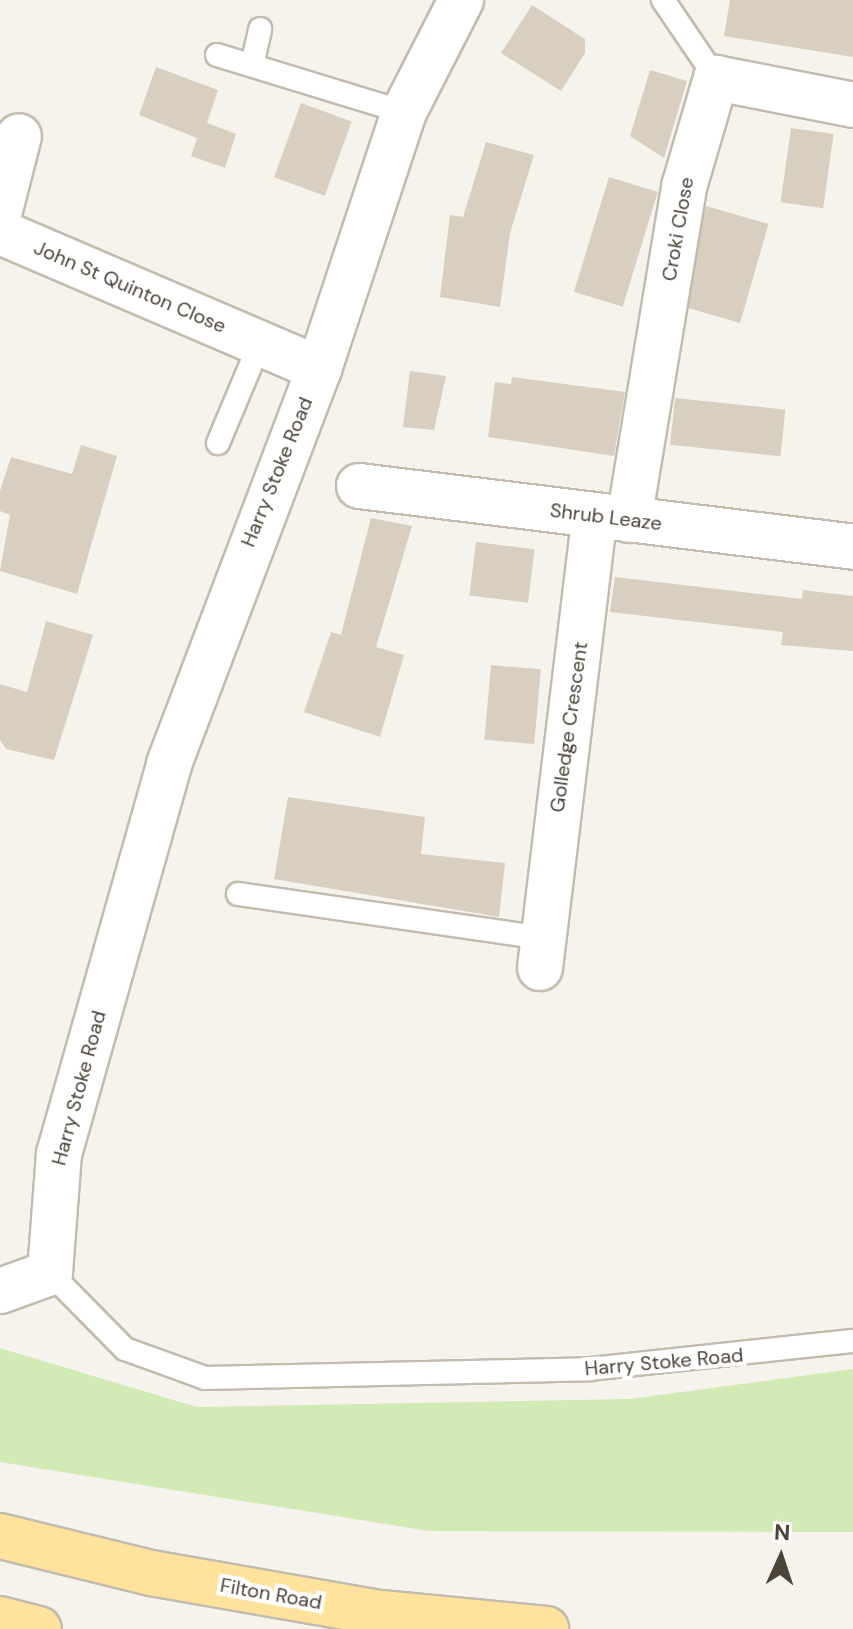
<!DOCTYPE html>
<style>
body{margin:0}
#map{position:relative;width:853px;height:1629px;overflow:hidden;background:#f6f3ec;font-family:"DM Sans",sans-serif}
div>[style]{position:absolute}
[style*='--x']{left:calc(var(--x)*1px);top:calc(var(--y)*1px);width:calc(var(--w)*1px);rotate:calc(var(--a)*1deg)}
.green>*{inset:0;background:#d2eab5}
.building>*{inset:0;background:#d8cfc1;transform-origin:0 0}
.roads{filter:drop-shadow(2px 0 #c2bbae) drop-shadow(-2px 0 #c2bbae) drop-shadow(0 2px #c2bbae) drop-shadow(0 -2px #c2bbae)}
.service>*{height:22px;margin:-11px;padding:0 11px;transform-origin:11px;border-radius:11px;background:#fff}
.minor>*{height:44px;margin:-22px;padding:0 22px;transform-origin:22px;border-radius:22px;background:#fff}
.primary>*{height:44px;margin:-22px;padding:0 22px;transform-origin:22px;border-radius:22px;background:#ffe39c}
span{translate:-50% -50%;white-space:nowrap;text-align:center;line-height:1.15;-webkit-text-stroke:8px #fff;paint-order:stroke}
.street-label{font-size:20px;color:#4b4439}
.north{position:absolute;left:741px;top:1517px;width:80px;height:80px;-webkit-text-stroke:6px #fff;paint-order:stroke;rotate:3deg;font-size:22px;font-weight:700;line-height:32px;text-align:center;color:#4b4439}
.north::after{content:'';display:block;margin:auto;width:28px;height:36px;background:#4b4439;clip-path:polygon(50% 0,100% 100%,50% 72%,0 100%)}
</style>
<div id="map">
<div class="green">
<i style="clip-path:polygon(0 1348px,197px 1407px,630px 1399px,853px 1369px,853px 1532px,429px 1531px,0 1462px)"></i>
</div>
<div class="building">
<i style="clip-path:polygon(730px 0,853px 0,853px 57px,724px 36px)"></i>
<i style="clip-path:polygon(532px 5px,585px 39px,585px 53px,561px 91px,501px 53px)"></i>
<i style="clip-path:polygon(156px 67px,218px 90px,207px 123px,236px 134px,225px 168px,191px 156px,197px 138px,139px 115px)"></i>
<i style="clip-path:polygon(650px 70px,687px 81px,664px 158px,630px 136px)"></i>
<i style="left:301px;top:103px;width:54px;height:79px;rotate:20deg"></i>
<i style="left:791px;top:128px;width:43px;height:75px;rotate:8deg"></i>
<i style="clip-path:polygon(486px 142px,534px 155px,510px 233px,500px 307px,440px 297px,450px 215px,463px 217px)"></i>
<i style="left:609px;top:177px;width:51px;height:120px;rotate:17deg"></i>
<i style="left:706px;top:206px;width:65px;height:103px;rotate:16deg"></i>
<i style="clip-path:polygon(410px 371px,446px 376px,434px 430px,403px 427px)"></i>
<i style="clip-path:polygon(512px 377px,625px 392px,614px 456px,488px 437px,495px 382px,511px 384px)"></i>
<i style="left:675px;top:398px;width:111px;height:47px;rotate:6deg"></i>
<i style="clip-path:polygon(81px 445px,117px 456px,77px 594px,0 571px,10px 515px,0 511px,0 491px,11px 457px,72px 474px)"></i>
<i style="clip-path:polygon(371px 518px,412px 526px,376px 647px,404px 655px,380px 737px,304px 712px,331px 632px,341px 635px)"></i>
<i style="left:476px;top:542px;width:59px;height:54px;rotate:7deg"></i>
<i style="clip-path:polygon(615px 577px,802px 599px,803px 590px,853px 596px,853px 651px,781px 645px,783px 632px,610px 612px)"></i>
<i style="clip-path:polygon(46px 621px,93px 635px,54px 760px,6px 749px,0 740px,0 684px,27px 692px)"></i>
<i style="left:491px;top:665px;width:50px;height:75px;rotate:5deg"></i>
<i style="clip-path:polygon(288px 797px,425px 817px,421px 854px,505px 863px,499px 917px,274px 879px)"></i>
</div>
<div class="roads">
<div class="service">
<i style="--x:663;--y:0;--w:94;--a:55.8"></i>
<i style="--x:217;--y:55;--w:195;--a:17"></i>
<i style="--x:252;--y:65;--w:37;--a:-77"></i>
<i style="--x:218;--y:443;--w:108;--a:-67.2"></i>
<i style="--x:238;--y:894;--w:308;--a:8.2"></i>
<i style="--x:50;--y:1273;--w:107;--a:45.4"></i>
<i style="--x:125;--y:1349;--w:85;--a:19.9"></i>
<i style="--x:205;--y:1378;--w:385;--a:-1.3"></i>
<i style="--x:590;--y:1369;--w:264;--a:-6.1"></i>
</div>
<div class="minor">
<i style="--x:0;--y:210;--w:76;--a:-75.6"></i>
<i style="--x:0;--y:232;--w:347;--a:23.2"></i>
<i style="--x:359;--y:486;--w:498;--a:7"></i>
<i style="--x:629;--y:520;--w:338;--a:-80.6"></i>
<i style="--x:684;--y:187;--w:114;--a:-73.6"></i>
<i style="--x:716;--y:78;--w:140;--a:11.1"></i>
<i style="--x:540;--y:968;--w:455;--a:-83.1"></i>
<i style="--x:0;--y:1291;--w:53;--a:-19.8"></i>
<i style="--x:50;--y:1273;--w:119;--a:-85.7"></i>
<i style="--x:59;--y:1154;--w:405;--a:-74.2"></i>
<i style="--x:169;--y:764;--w:423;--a:-69.2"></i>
<i style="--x:319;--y:369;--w:271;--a:-71.7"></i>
<i style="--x:404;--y:112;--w:126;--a:-63"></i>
</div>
<div class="primary">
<i style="--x:0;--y:1536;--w:155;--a:13.8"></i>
<i style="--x:151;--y:1573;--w:233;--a:9.9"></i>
<i style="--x:381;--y:1613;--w:166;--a:5.5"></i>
<i style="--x:0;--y:1619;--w:40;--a:14.4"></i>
</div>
</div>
<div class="street-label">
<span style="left:678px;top:229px;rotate:-80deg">Croki Close</span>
<span style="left:130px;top:287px;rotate:23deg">John St Quinton Close</span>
<span style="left:277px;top:472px;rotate:-68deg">Harry Stoke Road</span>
<span style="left:606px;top:517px;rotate:7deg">Shrub Leaze</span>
<span style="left:569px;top:727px;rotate:-82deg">Golledge Crescent</span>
<span style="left:79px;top:1088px;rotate:-75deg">Harry Stoke Road</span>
<span style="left:664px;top:1362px;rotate:-5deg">Harry Stoke Road</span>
<span style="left:271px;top:1594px;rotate:10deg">Filton Road</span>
</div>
<div class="north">N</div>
</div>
